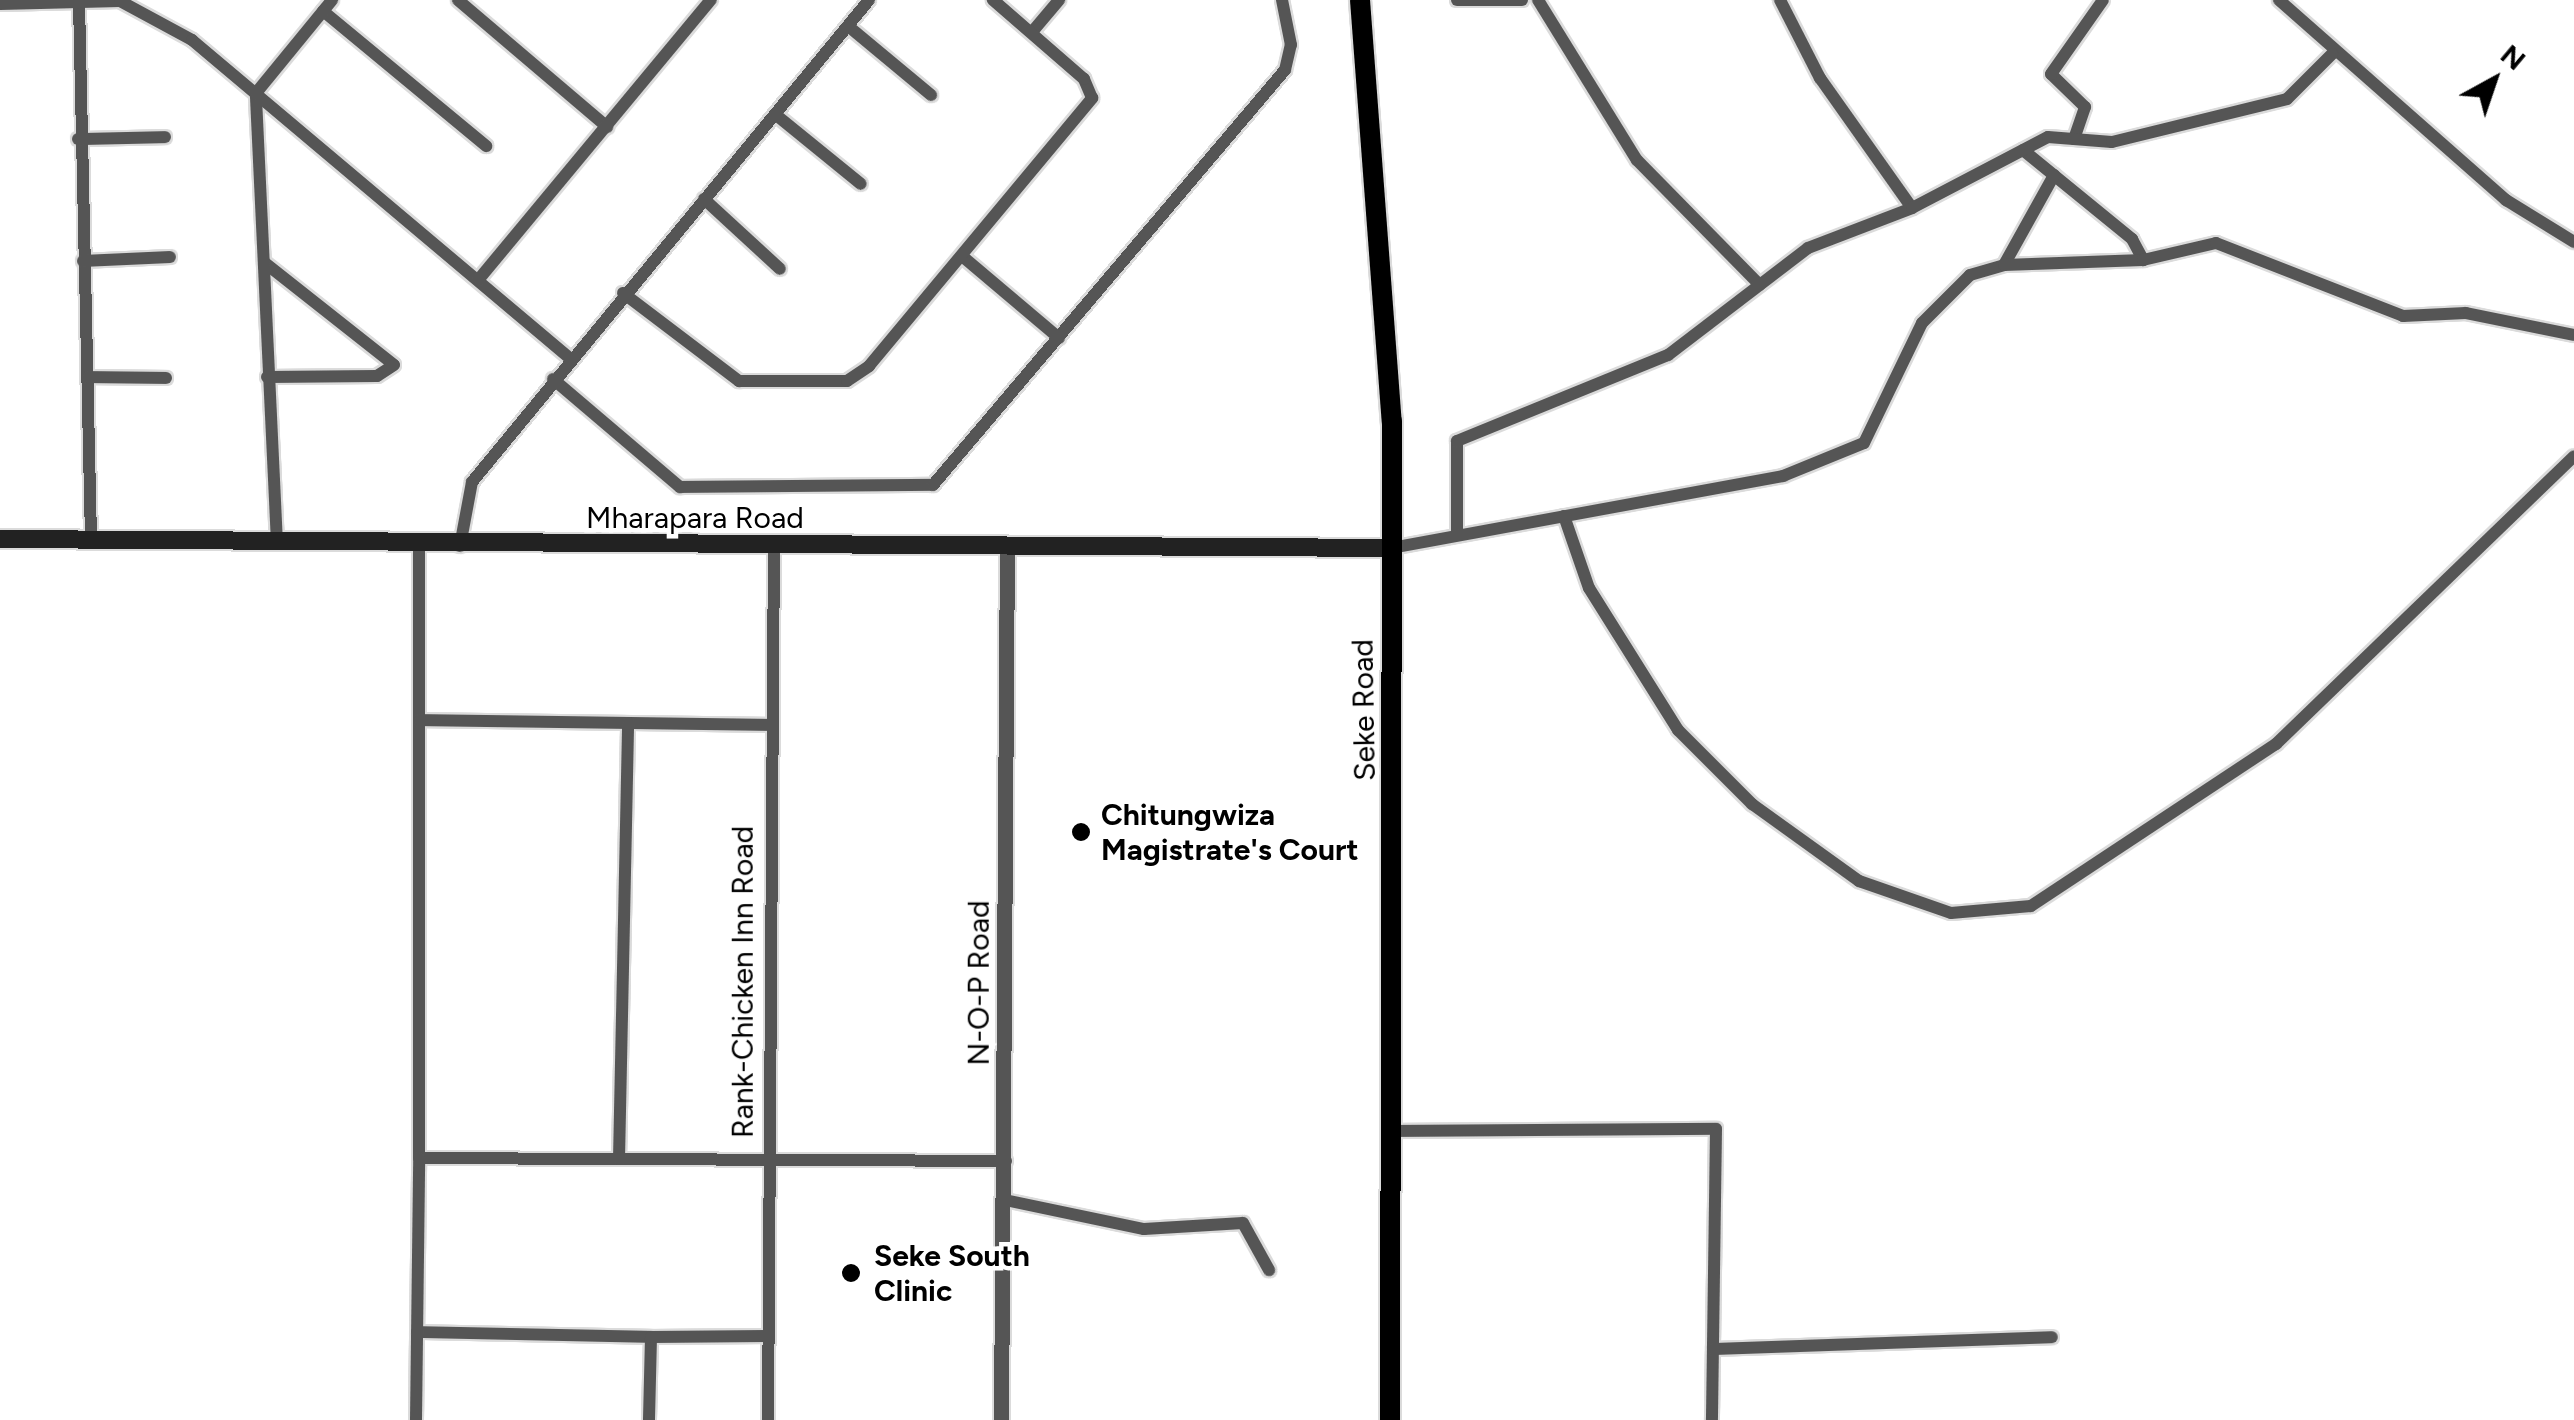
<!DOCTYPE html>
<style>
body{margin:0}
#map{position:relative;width:2574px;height:1420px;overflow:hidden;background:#fff;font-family:Figtree,sans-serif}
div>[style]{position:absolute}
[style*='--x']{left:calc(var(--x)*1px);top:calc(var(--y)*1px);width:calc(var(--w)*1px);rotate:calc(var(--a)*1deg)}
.roads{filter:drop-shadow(2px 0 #dbdbdb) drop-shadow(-2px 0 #dbdbdb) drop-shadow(0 2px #dbdbdb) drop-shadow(0 -2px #dbdbdb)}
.minor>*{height:12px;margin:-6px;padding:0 6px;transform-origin:6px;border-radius:6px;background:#555}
.tertiary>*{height:15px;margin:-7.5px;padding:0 7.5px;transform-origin:7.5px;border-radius:7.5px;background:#555}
.secondary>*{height:18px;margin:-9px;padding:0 9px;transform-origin:9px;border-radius:9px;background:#222}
.primary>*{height:20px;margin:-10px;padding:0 10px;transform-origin:10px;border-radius:10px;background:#000}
.dots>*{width:28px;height:28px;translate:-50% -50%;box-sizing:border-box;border:5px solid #fff;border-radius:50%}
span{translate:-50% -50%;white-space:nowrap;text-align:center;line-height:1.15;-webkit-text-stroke:9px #fff;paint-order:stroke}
.street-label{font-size:30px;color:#000}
.poi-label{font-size:30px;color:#000;font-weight:700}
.left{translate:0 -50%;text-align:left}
.north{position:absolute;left:2444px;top:30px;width:100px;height:100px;-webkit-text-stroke:8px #fff;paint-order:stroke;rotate:40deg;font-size:28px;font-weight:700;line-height:40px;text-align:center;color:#000}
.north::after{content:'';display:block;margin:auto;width:35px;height:45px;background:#000;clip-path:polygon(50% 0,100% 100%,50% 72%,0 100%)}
</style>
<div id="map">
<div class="roads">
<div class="minor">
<i style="--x:458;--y:0;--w:196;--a:40.4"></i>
<i style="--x:1457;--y:0;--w:65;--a:0"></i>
<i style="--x:1538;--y:0;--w:188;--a:58.3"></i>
<i style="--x:1637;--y:160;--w:175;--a:45.5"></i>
<i style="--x:1780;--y:0;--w:88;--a:62.9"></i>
<i style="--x:1820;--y:78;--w:159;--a:54.7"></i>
<i style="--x:2279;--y:0;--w:303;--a:41.4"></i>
<i style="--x:2506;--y:200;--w:80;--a:31.7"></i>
<i style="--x:79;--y:2;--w:539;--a:88.72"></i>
<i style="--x:0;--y:4;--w:120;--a:-1.4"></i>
<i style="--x:120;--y:1;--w:82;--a:28.4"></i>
<i style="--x:192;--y:40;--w:493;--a:40.1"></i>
<i style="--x:323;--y:11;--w:212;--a:39.6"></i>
<i style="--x:848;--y:26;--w:108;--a:39.7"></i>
<i style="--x:1032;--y:32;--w:42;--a:-49.8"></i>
<i style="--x:776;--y:115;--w:109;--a:39.1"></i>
<i style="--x:78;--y:139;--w:87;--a:-1.3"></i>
<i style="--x:2074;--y:139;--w:34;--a:-71"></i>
<i style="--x:2085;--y:107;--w:47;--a:-135.9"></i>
<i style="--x:2051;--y:74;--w:90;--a:-54.9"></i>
<i style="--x:2023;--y:150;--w:141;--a:39.2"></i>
<i style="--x:2132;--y:239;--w:24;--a:62"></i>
<i style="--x:704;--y:199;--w:103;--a:42.6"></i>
<i style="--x:962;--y:256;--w:127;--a:40.2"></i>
<i style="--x:83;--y:261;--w:87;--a:-2.6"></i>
<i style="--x:265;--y:263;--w:164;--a:38.3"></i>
<i style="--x:394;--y:365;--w:20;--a:147"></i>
<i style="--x:377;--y:376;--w:110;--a:179.5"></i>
<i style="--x:2004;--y:265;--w:103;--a:-60.9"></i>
<i style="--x:479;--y:279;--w:363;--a:-50.3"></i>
<i style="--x:623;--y:293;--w:146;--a:37.2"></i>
<i style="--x:739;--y:381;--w:108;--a:0"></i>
<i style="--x:847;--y:381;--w:27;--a:-34"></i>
<i style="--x:869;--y:366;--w:349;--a:-50.2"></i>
<i style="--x:1092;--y:98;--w:21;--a:-113"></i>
<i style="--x:1084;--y:79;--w:121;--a:-139"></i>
<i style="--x:88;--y:377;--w:78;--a:0.7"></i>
<i style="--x:553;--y:379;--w:167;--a:40.4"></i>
<i style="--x:680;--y:487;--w:253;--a:-0.5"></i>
<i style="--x:933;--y:485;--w:544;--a:-49.7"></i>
<i style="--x:1285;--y:70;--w:26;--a:-77"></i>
<i style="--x:1291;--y:45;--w:46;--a:-101.3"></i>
<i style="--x:1564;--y:516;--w:76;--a:70.9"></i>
<i style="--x:1589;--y:588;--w:168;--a:57.9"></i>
<i style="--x:1678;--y:730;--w:105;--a:45"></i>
<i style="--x:1752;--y:804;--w:132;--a:35.7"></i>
<i style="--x:1859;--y:881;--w:97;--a:19.2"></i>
<i style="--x:1951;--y:913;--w:80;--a:-5"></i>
<i style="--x:2031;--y:906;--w:294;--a:-33.5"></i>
<i style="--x:2276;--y:744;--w:414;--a:-44"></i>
<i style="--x:1457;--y:533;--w:92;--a:-90"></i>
<i style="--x:1457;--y:441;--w:228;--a:-22.2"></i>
<i style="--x:1668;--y:355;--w:176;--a:-37.4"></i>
<i style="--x:1808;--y:248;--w:111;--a:-21"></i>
<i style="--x:1912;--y:208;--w:153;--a:-27.6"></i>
<i style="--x:2048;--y:137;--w:64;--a:4.5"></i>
<i style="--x:2112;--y:142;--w:180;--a:-13.8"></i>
<i style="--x:2287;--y:99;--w:64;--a:-45"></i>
<i style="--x:277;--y:543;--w:450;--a:-92.7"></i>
<i style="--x:256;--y:93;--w:120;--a:-50.7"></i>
<i style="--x:419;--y:546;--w:612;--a:90"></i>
<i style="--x:419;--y:1158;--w:587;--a:0.29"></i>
<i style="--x:460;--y:546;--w:65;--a:-79.4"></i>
<i style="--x:472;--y:482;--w:624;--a:-50.52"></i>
<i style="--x:1391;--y:548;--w:399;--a:-10.4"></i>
<i style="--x:1783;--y:476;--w:87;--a:-22.2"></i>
<i style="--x:1864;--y:443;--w:133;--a:-64.2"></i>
<i style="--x:1922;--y:323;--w:68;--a:-45"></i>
<i style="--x:1970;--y:275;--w:35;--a:-16"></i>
<i style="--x:2004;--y:265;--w:139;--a:-2.1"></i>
<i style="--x:2143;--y:260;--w:75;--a:-13.1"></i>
<i style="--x:2216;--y:243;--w:201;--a:21.3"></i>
<i style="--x:2403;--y:316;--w:63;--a:-2.7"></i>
<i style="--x:2466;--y:313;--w:110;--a:11.5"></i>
<i style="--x:420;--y:720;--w:350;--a:0.8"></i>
<i style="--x:1393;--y:1131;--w:323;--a:-0.4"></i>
<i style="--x:1716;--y:1129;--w:291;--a:90.8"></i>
<i style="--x:619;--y:1159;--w:436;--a:-88.8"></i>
<i style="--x:1005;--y:1200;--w:142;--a:11.8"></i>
<i style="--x:1144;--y:1229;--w:99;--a:-3.5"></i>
<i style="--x:1243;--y:1223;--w:54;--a:61"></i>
<i style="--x:417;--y:1332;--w:234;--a:1.2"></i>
<i style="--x:651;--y:1337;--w:83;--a:91.4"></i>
<i style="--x:651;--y:1337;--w:116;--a:-0.5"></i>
<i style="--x:1713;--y:1349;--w:339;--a:-2"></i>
<i style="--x:416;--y:1420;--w:262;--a:-89.3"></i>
<i style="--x:768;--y:1420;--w:875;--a:-89.61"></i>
</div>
<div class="tertiary">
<i style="--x:1001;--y:1420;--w:875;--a:-89.61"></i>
</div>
<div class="secondary">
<i style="--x:0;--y:539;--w:1391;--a:0.37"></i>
</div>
<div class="primary">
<i style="--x:1360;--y:0;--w:422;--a:85.7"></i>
<i style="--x:1392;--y:421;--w:999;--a:90.11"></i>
</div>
</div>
<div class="dots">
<i style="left:1081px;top:832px;background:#000"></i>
<i style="left:851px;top:1273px;background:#000"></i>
</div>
<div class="street-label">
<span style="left:695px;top:518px">Mharapara Road</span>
<span style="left:1364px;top:710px;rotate:-91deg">Seke Road</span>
<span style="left:743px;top:982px;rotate:-90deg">Rank-Chicken Inn Road</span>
<span style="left:979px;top:983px;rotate:-90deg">N-O-P Road</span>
</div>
<div class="poi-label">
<span class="left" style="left:1101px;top:832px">Chitungwiza<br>Magistrate's Court</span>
<span class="left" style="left:874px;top:1273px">Seke South<br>Clinic</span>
</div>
<div class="north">N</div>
</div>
